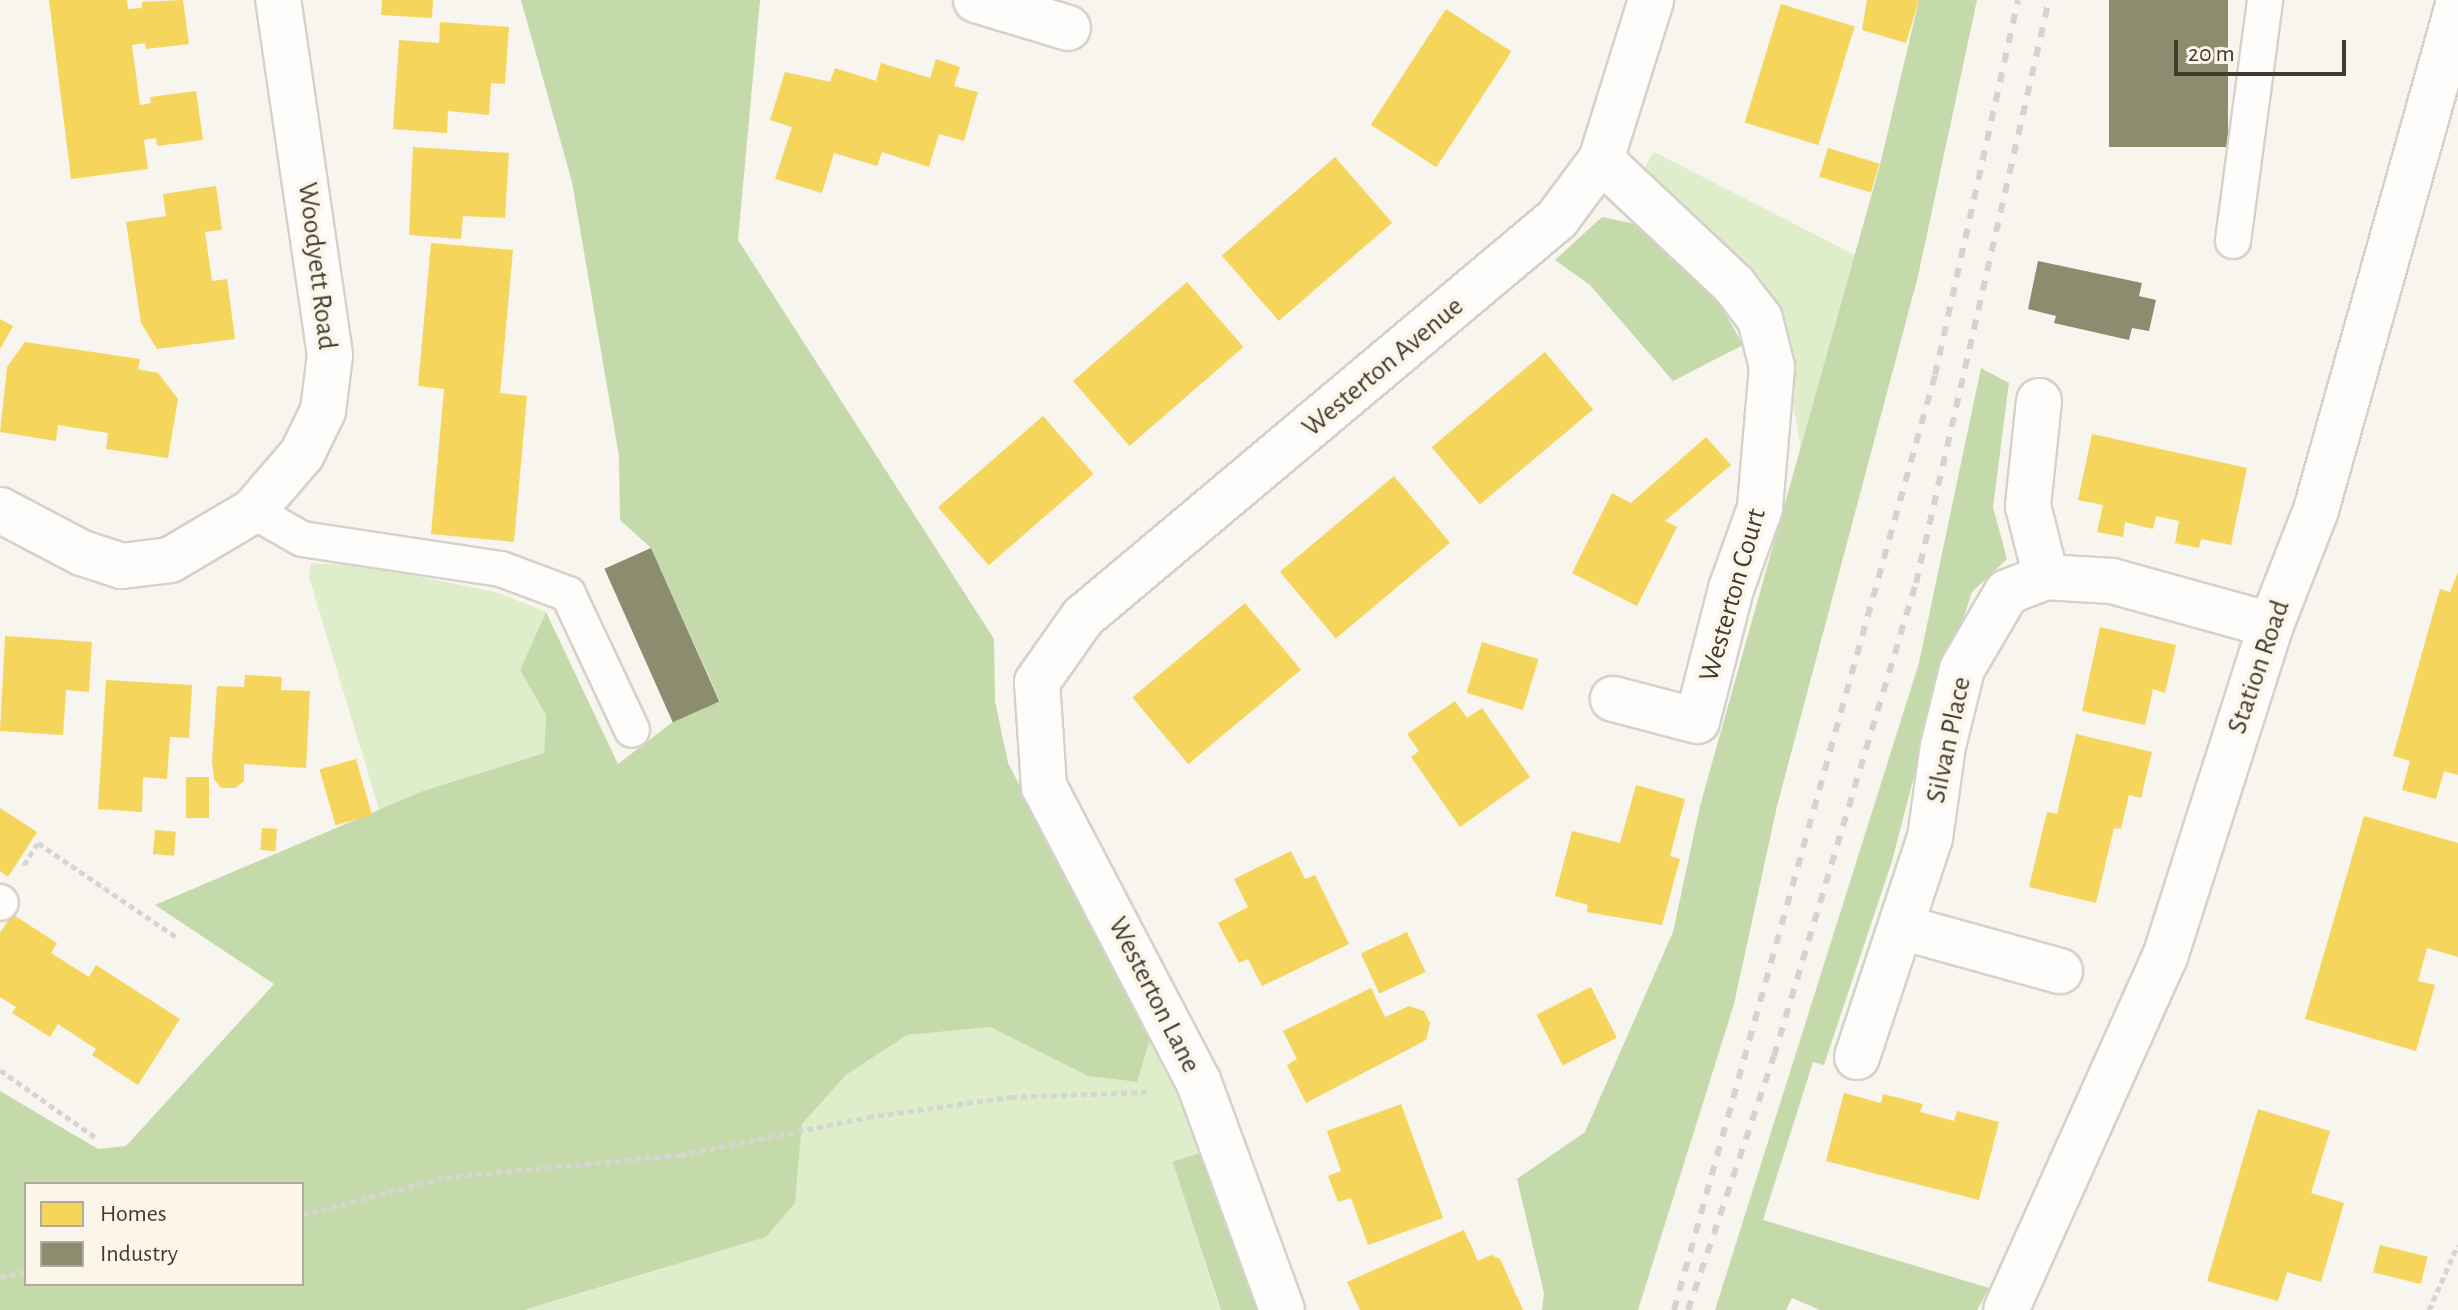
<!DOCTYPE html>
<style>
body{margin:0}
#map{position:relative;width:2458px;height:1310px;overflow:hidden;background:#f8f4ee;font-family:"Alegreya Sans",sans-serif}
div>[style]{position:absolute}
[style*='--x']{left:calc(var(--x)*1px);top:calc(var(--y)*1px);width:calc(var(--w)*1px);rotate:calc(var(--a)*1deg)}
.green>*{inset:0;background:#deeecb}
.forest>*{inset:0;background:#c4daaa;transform-origin:0 0}
.homes>*{inset:0;background:#f6d55c;transform-origin:0 0}
.industry>*{inset:0;background:#8c8c6e;transform-origin:0 0}
.path>*{height:5px;margin-top:-2.5px;transform-origin:0;background:repeating-linear-gradient(90deg,#d7d5d2 0 6px,transparent 0 10px)}
.roads{filter:drop-shadow(2px 0 #d6d1c9) drop-shadow(-2px 0 #d6d1c9) drop-shadow(0 2px #d6d1c9) drop-shadow(0 -2px #d6d1c9)}
.service>*{height:34px;margin:-17px;padding:0 17px;transform-origin:17px;border-radius:17px;background:#fefdfc}
.minor>*{height:44px;margin:-22px;padding:0 22px;transform-origin:22px;border-radius:22px;background:#fefdfc}
.rail>*{height:6px;margin-top:-3px;transform-origin:0;background:repeating-linear-gradient(90deg,#d4d3d0 0 10px,transparent 0 20px)}
span{translate:-50% -50%;white-space:nowrap;text-align:center;line-height:1.15;-webkit-text-stroke:8px #fcf5ea;paint-order:stroke}
.street-label{font-size:28px;color:#413a2f}
.legend{position:absolute;left:24px;top:1182px;width:280px;height:104px;box-sizing:border-box;background:#fcf5ea;border:2px solid #b1aa9f;margin:0;padding:10px 14px;list-style:none;font-size:24px;color:#413a2f}
.legend li{display:flex;align-items:center;gap:16px;height:40px}
.legend b{width:40px;border:2px solid #b1aa9f}
.scale{position:absolute;left:2174px;top:40px;width:172px;height:36px;box-sizing:border-box;border:4px solid #413a2f;border-top:0;padding-left:10px;font-size:24px;line-height:28px;white-space:nowrap;color:#413a2f;-webkit-text-stroke:6px #fcf5ea;paint-order:stroke}
</style>
<div id="map">
<div class="green">
<i style="clip-path:polygon(1654px 152px,1855px 255px,1801px 448px,1784px 353px,1639px 176px)"></i>
<i style="clip-path:polygon(311px 563px,369px 566px,499px 593px,546px 612px,520px 670px,546px 715px,544px 753px,423px 791px,380px 813px,309px 577px)"></i>
<i style="clip-path:polygon(990px 1027px,1088px 1076px,1136px 1082px,1151px 1036px,1206px 1151px,1174px 1163px,1220px 1310px,524px 1310px,662px 1269px,795px 1203px,802px 1124px,846px 1075px,907px 1035px)"></i>
</div>
<div class="forest">
<i style="clip-path:polygon(evenodd,521px 0,760px 0,738px 240px,994px 639px,995px 701px,1008px 763px,1151px 1036px,1137px 1082px,1088px 1076px,990px 1027px,907px 1035px,846px 1075px,802px 1124px,795px 1203px,766px 1237px,524px 1310px,0 1310px,0 1091px,98px 1149px,126px 1146px,274px 984px,155px 905px,423px 791px,544px 753px,546px 715px,520px 670px,546px 612px,618px 764px,674px 721px,720px 701px,651px 548px,620px 520px,619px 456px,572px 182px,521px 0,26px 1184px,302px 1184px,302px 1284px,26px 1284px,26px 1184px)"></i>
<i style="clip-path:polygon(1919px 0,1977px 0,1918px 276px,1777px 806px,1734px 1004px,1638px 1310px,1542px 1310px,1544px 1293px,1517px 1179px,1585px 1132px,1673px 932px,1700px 806px,1880px 165px)"></i>
<i style="clip-path:polygon(1602px 217px,1645px 226px,1719px 302px,1743px 345px,1673px 381px,1590px 285px,1555px 260px)"></i>
<i style="clip-path:polygon(1981px 368px,2009px 383px,1993px 507px,2007px 559px,1972px 592px,1923px 742px,1892px 861px,1824px 1065px,1813px 1062px,1763px 1220px,1989px 1288px,1977px 1310px,1820px 1310px,1792px 1298px,1786px 1310px,1715px 1310px,1919px 663px)"></i>
<i style="left:1206px;top:1151px;width:167px;height:35px;rotate:72deg"></i>
</div>
<div class="homes">
<i style="clip-path:polygon(49px 0,127px 0,128px 9px,142px 8px,142px 2px,183px 0,189px 44px,146px 49px,145px 43px,132px 45px,140px 105px,151px 103px,150px 97px,196px 91px,203px 140px,157px 146px,156px 138px,144px 140px,148px 169px,71px 179px)"></i>
<i style="clip-path:polygon(382px 0,433px 0,432px 18px,381px 15px)"></i>
<i style="clip-path:polygon(1867px 0,1919px 0,1906px 43px,1862px 30px)"></i>
<i style="left:1781px;top:4px;width:77px;height:124px;rotate:17deg"></i>
<i style="left:1446px;top:9px;width:78px;height:138px;rotate:33deg"></i>
<i style="clip-path:polygon(440px 22px,509px 27px,505px 84px,491px 83px,489px 115px,448px 111px,447px 133px,393px 129px,399px 40px,439px 43px)"></i>
<i style="clip-path:polygon(936px 59px,960px 67px,954px 86px,978px 92px,964px 141px,939px 134px,929px 167px,882px 152px,877px 166px,834px 153px,822px 193px,775px 179px,792px 127px,770px 120px,785px 72px,830px 82px,835px 68px,876px 81px,881px 63px,930px 78px)"></i>
<i style="clip-path:polygon(413px 147px,509px 153px,505px 218px,463px 216px,461px 239px,409px 235px)"></i>
<i style="left:1828px;top:148px;width:54px;height:30px;rotate:17deg"></i>
<i style="left:1335px;top:157px;width:87px;height:150px;rotate:49deg"></i>
<i style="clip-path:polygon(216px 186px,222px 230px,205px 232px,212px 281px,227px 279px,235px 339px,157px 349px,141px 323px,126px 222px,166px 216px,163px 194px)"></i>
<i style="clip-path:polygon(431px 243px,513px 250px,500px 393px,527px 396px,514px 542px,431px 534px,444px 389px,418px 386px)"></i>
<i style="left:1187px;top:282px;width:86px;height:151px;rotate:49deg"></i>
<i style="clip-path:polygon(0 319px,13px 326px,0 349px)"></i>
<i style="clip-path:polygon(25px 342px,140px 359px,138px 369px,158px 373px,178px 399px,168px 458px,106px 449px,108px 433px,58px 425px,56px 441px,0 432px,7px 367px)"></i>
<i style="left:1545px;top:352px;width:75px;height:148px;rotate:50deg"></i>
<i style="left:1043px;top:416px;width:77px;height:139px;rotate:49deg"></i>
<i style="clip-path:polygon(2092px 434px,2247px 468px,2231px 545px,2201px 539px,2199px 548px,2175px 543px,2179px 521px,2156px 516px,2153px 529px,2125px 522px,2123px 537px,2097px 532px,2103px 505px,2078px 500px)"></i>
<i style="clip-path:polygon(1706px 437px,1731px 465px,1665px 521px,1677px 527px,1637px 606px,1572px 573px,1612px 493px,1631px 503px)"></i>
<i style="left:1394px;top:476px;width:87px;height:149px;rotate:50deg"></i>
<i style="clip-path:polygon(2458px 572px,2458px 775px,2444px 771px,2436px 799px,2402px 790px,2410px 761px,2393px 756px,2440px 589px,2450px 592px)"></i>
<i style="left:1245px;top:603px;width:87px;height:147px;rotate:50deg"></i>
<i style="clip-path:polygon(2100px 627px,2176px 645px,2165px 693px,2153px 689px,2145px 725px,2082px 711px)"></i>
<i style="clip-path:polygon(5px 636px,92px 642px,89px 692px,66px 690px,63px 735px,0 731px)"></i>
<i style="left:1482px;top:642px;width:59px;height:53px;rotate:17deg"></i>
<i style="clip-path:polygon(245px 675px,282px 677px,281px 690px,310px 691px,306px 768px,244px 764px,244px 781px,235px 788px,221px 788px,214px 779px,212px 762px,217px 686px,244px 687px)"></i>
<i style="clip-path:polygon(106px 680px,192px 685px,189px 738px,170px 737px,167px 779px,143px 777px,142px 812px,98px 809px)"></i>
<i style="clip-path:polygon(1455px 701px,1467px 718px,1482px 708px,1530px 777px,1460px 827px,1411px 757px,1419px 751px,1407px 734px)"></i>
<i style="clip-path:polygon(2076px 734px,2152px 752px,2141px 798px,2129px 795px,2121px 829px,2114px 828px,2096px 903px,2029px 887px,2047px 812px,2057px 814px)"></i>
<i style="left:356px;top:759px;width:58px;height:38px;rotate:74deg"></i>
<i style="left:186px;top:777px;width:23px;height:41px"></i>
<i style="clip-path:polygon(1636px 785px,1685px 799px,1670px 856px,1680px 859px,1662px 925px,1587px 912px,1588px 905px,1555px 896px,1572px 831px,1620px 843px)"></i>
<i style="clip-path:polygon(0 808px,37px 832px,8px 877px,0 871px)"></i>
<i style="clip-path:polygon(2364px 816px,2458px 843px,2458px 957px,2427px 948px,2418px 981px,2435px 985px,2416px 1051px,2305px 1019px)"></i>
<i style="left:262px;top:828px;width:15px;height:22px;rotate:4deg"></i>
<i style="left:155px;top:830px;width:21px;height:24px;rotate:5deg"></i>
<i style="clip-path:polygon(1291px 851px,1305px 879px,1315px 875px,1349px 944px,1262px 986px,1248px 959px,1239px 963px,1218px 923px,1248px 907px,1234px 879px)"></i>
<i style="clip-path:polygon(12px 914px,57px 943px,51px 953px,89px 977px,96px 965px,180px 1019px,138px 1085px,92px 1055px,96px 1049px,58px 1024px,50px 1037px,12px 1013px,16px 1007px,0 997px,0 933px)"></i>
<i style="left:1407px;top:932px;width:44px;height:51px;rotate:65deg"></i>
<i style="left:1591px;top:987px;width:57px;height:61px;rotate:63deg"></i>
<i style="clip-path:polygon(1371px 988px,1385px 1017px,1409px 1006px,1424px 1011px,1430px 1023px,1426px 1040px,1306px 1103px,1287px 1065px,1297px 1059px,1283px 1031px)"></i>
<i style="clip-path:polygon(1844px 1093px,1881px 1103px,1883px 1094px,1923px 1104px,1920px 1112px,1954px 1121px,1957px 1111px,1999px 1122px,1979px 1200px,1826px 1161px)"></i>
<i style="clip-path:polygon(1401px 1104px,1443px 1218px,1368px 1245px,1351px 1198px,1338px 1202px,1328px 1176px,1341px 1171px,1327px 1131px)"></i>
<i style="clip-path:polygon(2258px 1109px,2330px 1131px,2311px 1193px,2344px 1203px,2321px 1282px,2287px 1272px,2278px 1301px,2207px 1281px)"></i>
<i style="clip-path:polygon(1464px 1230px,1478px 1261px,1491px 1255px,1500px 1259px,1523px 1310px,1360px 1310px,1347px 1282px)"></i>
<i style="left:2380px;top:1245px;width:49px;height:28px;rotate:14deg"></i>
</div>
<div class="industry">
<i style="left:2109px;top:0;width:119px;height:147px"></i>
<i style="clip-path:polygon(2038px 261px,2142px 283px,2139px 296px,2156px 300px,2149px 331px,2132px 328px,2129px 340px,2054px 323px,2056px 316px,2028px 309px)"></i>
<i style="left:651px;top:548px;width:168px;height:51px;rotate:66deg"></i>
</div>
<div class="path">
<i style="--x:24;--y:865;--w:26;--a:-58"></i>
<i style="--x:38;--y:843;--w:169;--a:34.2"></i>
<i style="--x:0;--y:1070;--w:116;--a:35.2"></i>
<i style="--x:302;--y:1215;--w:149;--a:-14.8"></i>
<i style="--x:446;--y:1177;--w:235;--a:-5.4"></i>
<i style="--x:680;--y:1155;--w:192;--a:-11.4"></i>
<i style="--x:868;--y:1117;--w:144;--a:-8"></i>
<i style="--x:1011;--y:1097;--w:135;--a:-2.1"></i>
<i style="--x:0;--y:1277;--w:26;--a:-11"></i>
<i style="--x:2429;--y:1310;--w:71;--a:-66"></i>
</div>
<div class="roads">
<div class="service">
<i style="--x:2233;--y:241;--w:243;--a:-82.4"></i>
<i style="--x:253;--y:511;--w:56;--a:29.7"></i>
<i style="--x:302;--y:539;--w:201;--a:8.6"></i>
<i style="--x:501;--y:569;--w:72;--a:20.5"></i>
<i style="--x:568;--y:594;--w:150;--a:64.8"></i>
<i style="--x:0;--y:902;--w:1;--a:45"></i>
</div>
<div class="minor">
<i style="--x:976;--y:0;--w:96;--a:16.9"></i>
<i style="--x:1601;--y:160;--w:183;--a:43.2"></i>
<i style="--x:1734;--y:285;--w:43;--a:52.6"></i>
<i style="--x:1760;--y:319;--w:49;--a:76"></i>
<i style="--x:1772;--y:367;--w:142;--a:94.9"></i>
<i style="--x:1760;--y:508;--w:86;--a:109.7"></i>
<i style="--x:1731;--y:589;--w:136;--a:104.4"></i>
<i style="--x:1697;--y:721;--w:87;--a:-165.3"></i>
<i style="--x:2039;--y:401;--w:106;--a:96"></i>
<i style="--x:2028;--y:506;--w:73;--a:75.8"></i>
<i style="--x:0;--y:510;--w:93;--a:27.7"></i>
<i style="--x:82;--y:553;--w:42;--a:18"></i>
<i style="--x:122;--y:566;--w:48;--a:-7.1"></i>
<i style="--x:170;--y:560;--w:96;--a:-30.6"></i>
<i style="--x:253;--y:511;--w:75;--a:-49.3"></i>
<i style="--x:302;--y:454;--w:48;--a:-64"></i>
<i style="--x:323;--y:411;--w:56;--a:-82.9"></i>
<i style="--x:330;--y:355;--w:359;--a:-98.3"></i>
<i style="--x:1901;--y:927;--w:165;--a:15.5"></i>
<i style="--x:1857;--y:1057;--w:231;--a:-71.6"></i>
<i style="--x:1930;--y:838;--w:93;--a:-82"></i>
<i style="--x:1943;--y:746;--w:79;--a:-76.1"></i>
<i style="--x:1962;--y:669;--w:89;--a:-59.7"></i>
<i style="--x:2007;--y:592;--w:42;--a:-21"></i>
<i style="--x:2046;--y:577;--w:66;--a:3.5"></i>
<i style="--x:2112;--y:581;--w:165;--a:15.5"></i>
<i style="--x:1282;--y:1310;--w:244;--a:-110.1"></i>
<i style="--x:1198;--y:1081;--w:332;--a:-117.6"></i>
<i style="--x:1044;--y:787;--w:105;--a:-93.8"></i>
<i style="--x:1037;--y:682;--w:80;--a:-54.7"></i>
<i style="--x:1083;--y:617;--w:619;--a:-40.02"></i>
<i style="--x:1557;--y:219;--w:74;--a:-53.3"></i>
<i style="--x:1601;--y:160;--w:168;--a:-72.6"></i>
<i style="--x:2006;--y:1310;--w:387;--a:-65.8"></i>
<i style="--x:2165;--y:957;--w:349;--a:-72.3"></i>
<i style="--x:2271;--y:625;--w:123;--a:-68.6"></i>
<i style="--x:2316;--y:510;--w:525;--a:-74.29"></i>
</div>
</div>
<div class="rail">
<i style="--x:1674;--y:1310;--w:971;--a:-74.4"></i>
<i style="--x:1935;--y:375;--w:384;--a:-77.5"></i>
<i style="--x:1688;--y:1310;--w:268;--a:-71.3"></i>
<i style="--x:1774;--y:1056;--w:494;--a:-73.3"></i>
<i style="--x:1916;--y:583;--w:598;--a:-77.15"></i>
</div>
<div class="street-label">
<span style="left:317px;top:266px;rotate:83deg">Woodyett Road</span>
<span style="left:1383px;top:367px;rotate:-40deg">Westerton Avenue</span>
<span style="left:1733px;top:595px;rotate:-74deg">Westerton Court</span>
<span style="left:2259px;top:667px;rotate:-71deg">Station Road</span>
<span style="left:1949px;top:740px;rotate:-78deg">Silvan Place</span>
<span style="left:1154px;top:995px;rotate:63deg">Westerton Lane</span>
</div>
<ul class="legend">
<li><b style="height:22px;background:#f6d55c"></b>Homes</li>
<li><b style="height:22px;background:#8c8c6e"></b>Industry</li>
</ul>
<div class="scale">20 m</div>
</div>
